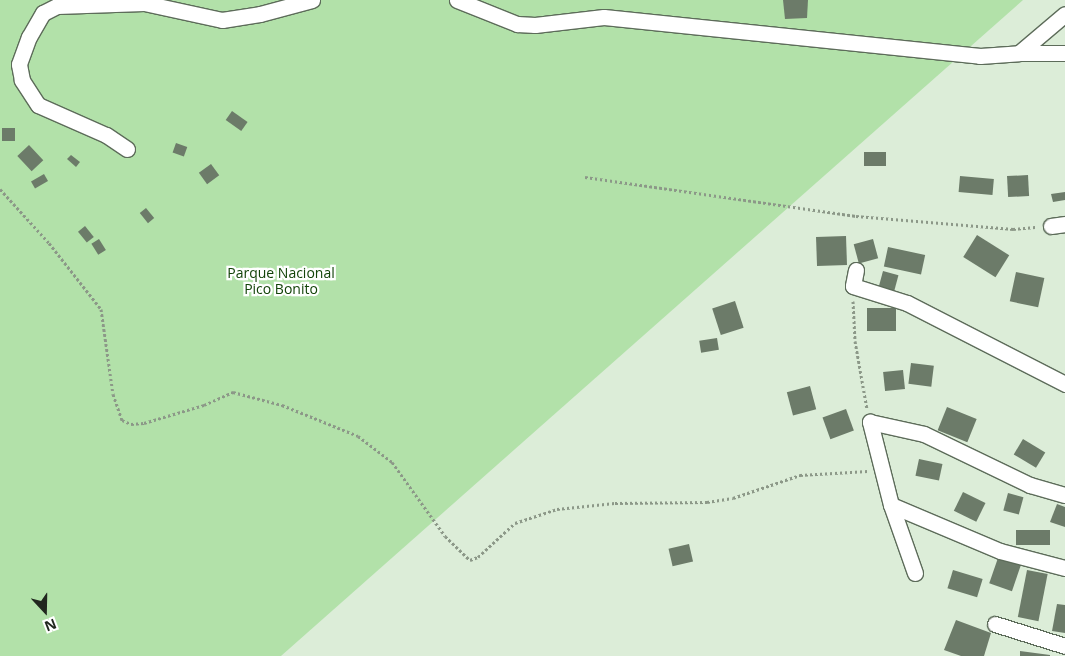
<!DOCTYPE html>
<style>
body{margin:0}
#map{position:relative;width:1065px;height:656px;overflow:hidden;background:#dcedd8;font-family:"Open Sans",sans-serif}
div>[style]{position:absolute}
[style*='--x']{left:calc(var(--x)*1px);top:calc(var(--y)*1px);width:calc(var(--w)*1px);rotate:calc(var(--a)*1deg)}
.green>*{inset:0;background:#b2e1a9}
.building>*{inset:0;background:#6c7b69;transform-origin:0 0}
.path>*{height:3px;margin-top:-1.5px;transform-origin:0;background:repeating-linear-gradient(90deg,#8c9888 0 2.5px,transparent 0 5px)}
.roads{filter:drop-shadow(1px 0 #5d6c5a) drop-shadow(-1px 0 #5d6c5a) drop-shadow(0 1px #5d6c5a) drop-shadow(0 -1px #5d6c5a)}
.minor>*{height:15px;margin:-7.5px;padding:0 7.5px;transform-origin:7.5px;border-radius:7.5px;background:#fff}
span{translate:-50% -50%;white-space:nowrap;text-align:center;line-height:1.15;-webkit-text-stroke:4.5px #fff;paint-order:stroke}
.park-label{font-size:14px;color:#124308}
.north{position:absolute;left:20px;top:586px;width:50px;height:50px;-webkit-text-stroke:4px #fff;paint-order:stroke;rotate:159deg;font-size:14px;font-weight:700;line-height:20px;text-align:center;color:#21271f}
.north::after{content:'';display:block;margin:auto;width:18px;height:22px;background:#21271f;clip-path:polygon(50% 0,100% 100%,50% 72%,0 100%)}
</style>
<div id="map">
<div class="green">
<i style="clip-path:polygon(0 0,1023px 0,281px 656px,0 656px)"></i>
</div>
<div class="building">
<i style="clip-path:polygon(783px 0,808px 0,807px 18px,785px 19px)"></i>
<i style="left:232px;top:111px;width:19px;height:11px;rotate:35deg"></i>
<i style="left:15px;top:128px;width:13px;height:13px;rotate:90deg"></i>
<i style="left:176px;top:143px;width:12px;height:10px;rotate:20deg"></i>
<i style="left:29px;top:145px;width:21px;height:16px;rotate:47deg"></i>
<i style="left:864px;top:152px;width:22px;height:14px"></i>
<i style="clip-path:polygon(71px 155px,80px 162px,76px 167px,67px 159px)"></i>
<i style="left:211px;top:164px;width:14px;height:15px;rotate:54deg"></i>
<i style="left:44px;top:174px;width:8px;height:15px;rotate:60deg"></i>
<i style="left:1028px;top:175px;width:21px;height:21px;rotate:87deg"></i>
<i style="left:960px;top:176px;width:34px;height:16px;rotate:5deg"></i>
<i style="clip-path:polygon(1065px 192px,1065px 200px,1053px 202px,1051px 194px)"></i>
<i style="left:146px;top:208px;width:13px;height:8px;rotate:51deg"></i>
<i style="left:85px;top:226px;width:14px;height:9px;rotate:51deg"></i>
<i style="left:977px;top:235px;width:38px;height:26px;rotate:32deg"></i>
<i style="left:846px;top:236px;width:29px;height:30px;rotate:88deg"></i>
<i style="left:99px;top:239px;width:13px;height:9px;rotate:58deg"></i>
<i style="left:873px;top:239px;width:20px;height:20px;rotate:75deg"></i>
<i style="left:888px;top:247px;width:38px;height:20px;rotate:12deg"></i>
<i style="left:883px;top:271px;width:16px;height:22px;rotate:15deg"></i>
<i style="left:1016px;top:272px;width:29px;height:30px;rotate:12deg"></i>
<i style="left:735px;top:301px;width:28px;height:24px;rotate:72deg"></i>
<i style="left:867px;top:308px;width:29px;height:23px"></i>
<i style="left:717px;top:338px;width:12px;height:18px;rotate:81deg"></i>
<i style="left:911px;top:363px;width:23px;height:21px;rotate:7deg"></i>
<i style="left:903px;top:370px;width:19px;height:20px;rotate:84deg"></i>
<i style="left:810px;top:386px;width:24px;height:24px;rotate:75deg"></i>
<i style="left:947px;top:407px;width:32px;height:25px;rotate:22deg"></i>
<i style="left:846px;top:409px;width:23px;height:25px;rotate:70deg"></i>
<i style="left:1023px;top:439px;width:26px;height:18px;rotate:31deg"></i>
<i style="left:919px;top:459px;width:24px;height:17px;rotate:12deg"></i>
<i style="left:963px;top:492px;width:25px;height:21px;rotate:26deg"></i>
<i style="left:1008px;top:493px;width:16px;height:18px;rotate:15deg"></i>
<i style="clip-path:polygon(1057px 504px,1065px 507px,1065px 527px,1050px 522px)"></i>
<i style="left:1016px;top:530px;width:34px;height:15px"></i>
<i style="left:689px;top:544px;width:18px;height:21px;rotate:77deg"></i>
<i style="left:999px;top:555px;width:24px;height:30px;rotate:19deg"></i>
<i style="left:953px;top:570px;width:31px;height:19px;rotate:17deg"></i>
<i style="left:1027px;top:570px;width:21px;height:48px;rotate:11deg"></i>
<i style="clip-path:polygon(1057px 604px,1065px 605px,1065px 633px,1052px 631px)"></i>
<i style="clip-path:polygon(956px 620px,991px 633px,984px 656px,961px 656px,944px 650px)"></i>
<i style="clip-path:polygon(1020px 651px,1050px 655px,1050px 656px,1020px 656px)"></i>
</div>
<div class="path">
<i style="--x:585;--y:177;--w:274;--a:8.2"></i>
<i style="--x:856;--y:216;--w:158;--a:4.7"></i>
<i style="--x:1013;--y:229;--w:25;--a:-5"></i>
<i style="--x:0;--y:189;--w:73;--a:47.8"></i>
<i style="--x:49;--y:243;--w:84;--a:51.8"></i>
<i style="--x:101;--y:309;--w:86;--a:82"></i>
<i style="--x:113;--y:394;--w:28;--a:71"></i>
<i style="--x:122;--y:420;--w:10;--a:24"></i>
<i style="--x:131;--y:424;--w:13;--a:-4"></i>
<i style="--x:144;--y:423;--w:63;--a:-16.7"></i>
<i style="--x:204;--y:405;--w:32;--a:-24"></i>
<i style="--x:233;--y:392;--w:51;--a:14.9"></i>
<i style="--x:282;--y:405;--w:82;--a:22.2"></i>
<i style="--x:358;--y:436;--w:43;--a:37.4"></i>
<i style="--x:392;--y:462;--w:91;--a:54.4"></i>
<i style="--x:445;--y:536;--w:35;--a:44"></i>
<i style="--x:470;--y:560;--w:9;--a:-21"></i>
<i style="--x:478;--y:557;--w:50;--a:-42.6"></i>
<i style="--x:515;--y:523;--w:44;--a:-18.4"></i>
<i style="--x:557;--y:509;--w:58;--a:-5.9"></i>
<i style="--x:615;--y:503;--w:92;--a:-0.6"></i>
<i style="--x:707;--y:502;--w:26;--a:-9"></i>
<i style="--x:733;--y:498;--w:71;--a:-18.9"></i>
<i style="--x:800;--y:475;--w:68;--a:-3.4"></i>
<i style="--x:853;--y:301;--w:40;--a:87.1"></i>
<i style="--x:855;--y:341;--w:69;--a:80"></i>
</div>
<div class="roads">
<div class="minor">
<i style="--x:457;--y:0;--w:65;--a:21.8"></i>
<i style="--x:517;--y:24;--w:18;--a:3"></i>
<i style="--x:535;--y:25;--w:69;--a:-6.6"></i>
<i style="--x:604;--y:17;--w:378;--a:5.9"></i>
<i style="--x:980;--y:56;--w:39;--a:-4"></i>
<i style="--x:1019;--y:53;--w:60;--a:-40.3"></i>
<i style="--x:1019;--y:53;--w:46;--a:0"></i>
<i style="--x:127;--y:149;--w:25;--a:-146"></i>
<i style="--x:106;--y:135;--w:74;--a:-156.2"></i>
<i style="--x:38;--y:105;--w:30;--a:-123"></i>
<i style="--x:22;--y:80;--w:16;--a:-101"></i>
<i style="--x:19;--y:64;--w:29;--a:-70"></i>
<i style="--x:29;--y:37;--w:28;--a:-60"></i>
<i style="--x:43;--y:13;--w:16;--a:-27"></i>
<i style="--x:57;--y:6;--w:87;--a:-2"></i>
<i style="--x:144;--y:3;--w:80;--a:12.3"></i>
<i style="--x:222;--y:20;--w:38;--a:-9"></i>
<i style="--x:260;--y:14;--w:54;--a:-15.1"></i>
<i style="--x:1051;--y:226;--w:14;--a:-8"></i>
<i style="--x:856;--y:270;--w:16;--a:101"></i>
<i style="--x:853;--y:286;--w:57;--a:17.5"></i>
<i style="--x:907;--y:303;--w:178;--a:27.1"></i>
<i style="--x:891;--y:505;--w:118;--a:22.9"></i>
<i style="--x:1000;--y:551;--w:67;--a:14.7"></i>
<i style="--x:915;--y:573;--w:72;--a:-109.4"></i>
<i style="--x:891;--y:505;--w:86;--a:-104.2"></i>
<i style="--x:870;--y:422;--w:55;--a:12.5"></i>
<i style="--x:924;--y:434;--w:118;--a:25.7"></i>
<i style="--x:1030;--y:485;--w:36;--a:16"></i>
<i style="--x:995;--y:624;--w:73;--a:17.4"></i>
</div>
</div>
<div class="park-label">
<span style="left:281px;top:281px">Parque Nacional<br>Pico Bonito</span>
</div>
<div class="north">N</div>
</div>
